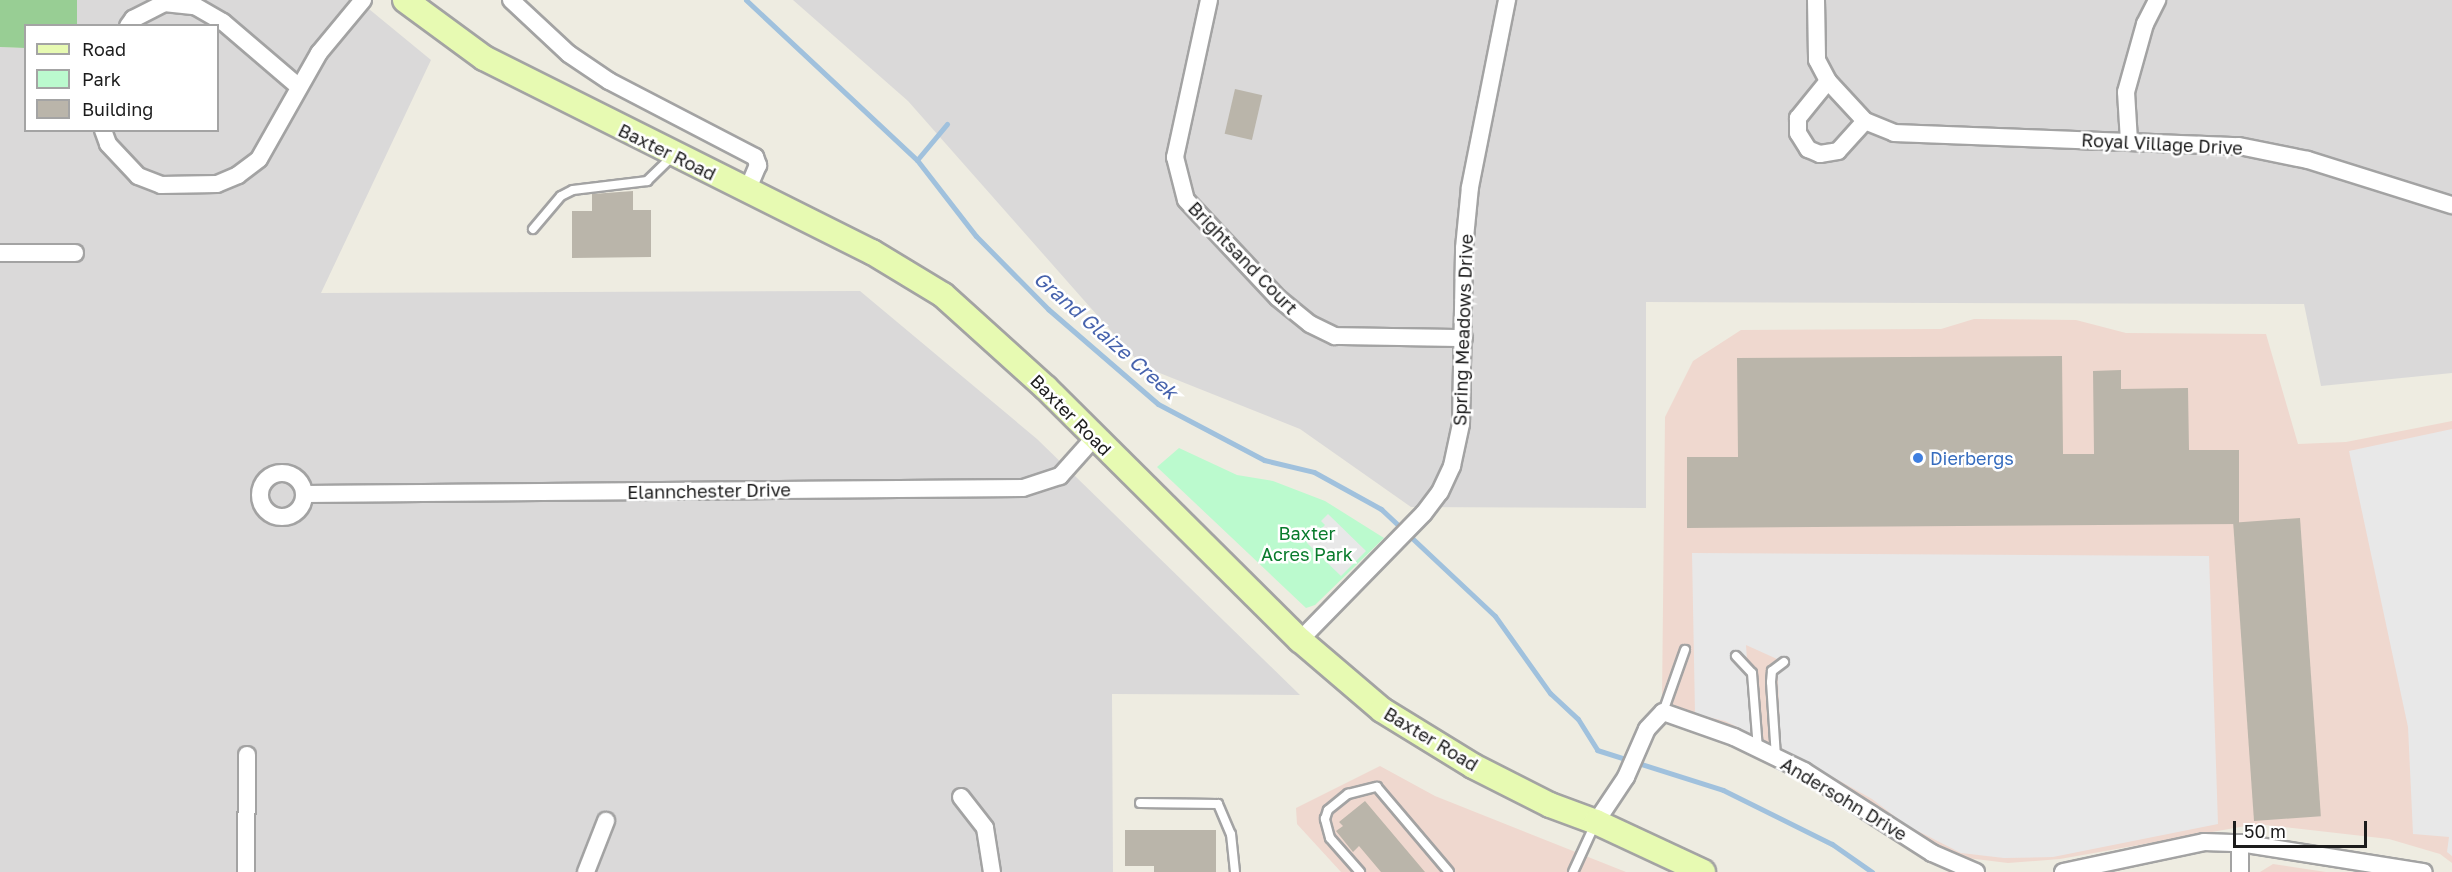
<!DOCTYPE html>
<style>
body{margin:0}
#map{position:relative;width:2452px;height:872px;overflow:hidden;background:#eeece1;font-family:"Golos Text",sans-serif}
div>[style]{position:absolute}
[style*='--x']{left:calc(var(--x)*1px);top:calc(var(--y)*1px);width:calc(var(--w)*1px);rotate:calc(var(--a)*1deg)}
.residential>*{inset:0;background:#dad9d9}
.commercial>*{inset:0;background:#efd8cf}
.forest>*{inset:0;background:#98ce94}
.park>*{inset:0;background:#bbface}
.parking>*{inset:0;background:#e8e8e8}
.stream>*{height:5px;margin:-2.5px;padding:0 2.5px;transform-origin:2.5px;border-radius:2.5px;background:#a0c1dd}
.building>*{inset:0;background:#bab5aa;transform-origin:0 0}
.roads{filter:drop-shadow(2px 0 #a3a3a3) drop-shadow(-2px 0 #a3a3a3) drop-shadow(0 2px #a3a3a3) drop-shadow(0 -2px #a3a3a3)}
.service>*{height:8px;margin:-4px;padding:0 4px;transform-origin:4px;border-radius:4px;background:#fff}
.minor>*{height:16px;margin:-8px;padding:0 8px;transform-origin:8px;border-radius:8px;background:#fff}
.minor>.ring{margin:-8px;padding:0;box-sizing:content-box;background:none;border:16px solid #fff;border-radius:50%}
.secondary>*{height:24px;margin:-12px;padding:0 12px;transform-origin:12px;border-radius:12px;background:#e7fab2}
.dots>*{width:16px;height:16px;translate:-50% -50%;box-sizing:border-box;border:3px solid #fff;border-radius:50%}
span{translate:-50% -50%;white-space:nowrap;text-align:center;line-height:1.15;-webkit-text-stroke:5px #fff;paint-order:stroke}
.street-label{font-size:18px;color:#1c1c1c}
.shop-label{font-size:18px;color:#366cbe}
.left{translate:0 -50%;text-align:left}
.park-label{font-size:18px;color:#097b2c}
.water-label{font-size:20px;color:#4763ad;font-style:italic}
.legend{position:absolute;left:24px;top:24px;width:195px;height:108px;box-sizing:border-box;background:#fff;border:2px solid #a4a4a4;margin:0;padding:8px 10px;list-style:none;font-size:18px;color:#1c1c1c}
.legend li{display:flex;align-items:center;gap:12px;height:30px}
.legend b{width:30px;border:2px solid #a4a4a4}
.scale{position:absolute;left:2233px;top:821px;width:134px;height:27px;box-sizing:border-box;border:3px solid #1c1c1c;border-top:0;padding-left:8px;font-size:18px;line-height:21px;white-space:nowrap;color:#1c1c1c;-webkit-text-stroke:4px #fff;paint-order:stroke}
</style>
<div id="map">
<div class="residential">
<i style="clip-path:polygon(77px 0,358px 0,431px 60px,321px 293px,860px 291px,1037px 439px,1300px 695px,1112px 694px,1113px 872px,0 872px,0 47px,25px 48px,26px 130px,218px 130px,218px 26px,77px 25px)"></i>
<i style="clip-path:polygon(793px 0,2452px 0,2452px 373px,2321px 386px,2304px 304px,1646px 302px,1646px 508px,1411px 507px,1300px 429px,1142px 366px,908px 101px)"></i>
</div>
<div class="commercial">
<i style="clip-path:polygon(1974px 319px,2076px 320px,2126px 333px,2266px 334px,2298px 444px,2346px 442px,2452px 421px,2452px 863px,2440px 854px,2389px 839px,2257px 824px,2060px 859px,2008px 863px,1959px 857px,1904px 830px,1870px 802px,1827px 777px,1723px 724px,1695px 717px,1662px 699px,1665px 417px,1693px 361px,1741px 330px,1941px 329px)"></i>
<i style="clip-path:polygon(1380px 766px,1435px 796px,1626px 872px,1341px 872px,1297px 824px,1296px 808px)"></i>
<i style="clip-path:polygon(2273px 864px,2326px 872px,2260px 872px)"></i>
</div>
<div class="forest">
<i style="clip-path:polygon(0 0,77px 0,77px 25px,26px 26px,25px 48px,0 47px)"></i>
</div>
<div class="park">
<i style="clip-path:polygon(1179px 448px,1237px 475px,1273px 481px,1325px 501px,1384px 538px,1315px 605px,1306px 608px,1157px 467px)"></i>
</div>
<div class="parking">
<i style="clip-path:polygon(2452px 429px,2452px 856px,2447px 852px,2449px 837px,2413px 834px,2408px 727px,2349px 451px)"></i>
<i style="clip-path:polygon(1328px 514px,1366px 551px,1341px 576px,1307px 543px,1325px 525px,1321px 521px)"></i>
<i style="clip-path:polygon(1692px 553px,2209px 556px,2218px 824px,2053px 857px,2004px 858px,1961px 853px,1906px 825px,1872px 799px,1781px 748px,1777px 659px,1746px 645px,1752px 734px,1725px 721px,1695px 714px)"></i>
</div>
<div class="stream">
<i style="--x:746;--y:0;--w:234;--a:43.1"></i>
<i style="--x:917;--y:160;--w:96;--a:52.2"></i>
<i style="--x:976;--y:236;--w:103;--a:45.4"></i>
<i style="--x:1048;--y:309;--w:145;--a:40.8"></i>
<i style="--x:1158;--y:404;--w:120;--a:27.8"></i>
<i style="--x:1264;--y:460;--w:51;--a:13.5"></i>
<i style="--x:1314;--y:472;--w:77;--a:28.9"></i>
<i style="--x:1381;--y:509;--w:156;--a:43.2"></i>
<i style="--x:1495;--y:616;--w:95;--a:54.5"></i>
<i style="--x:1550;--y:693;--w:38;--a:43"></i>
<i style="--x:1578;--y:719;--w:36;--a:58"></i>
<i style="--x:1597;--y:750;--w:132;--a:17.6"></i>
<i style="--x:1723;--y:790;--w:122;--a:26.4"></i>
<i style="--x:1832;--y:844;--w:49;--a:35"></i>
<i style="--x:917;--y:160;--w:47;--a:-50.2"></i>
</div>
<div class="building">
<i style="left:1235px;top:89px;width:28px;height:46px;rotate:13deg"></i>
<i style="clip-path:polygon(633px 191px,633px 210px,651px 210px,651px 257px,572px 258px,572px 211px,592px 211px,592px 194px)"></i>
<i style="clip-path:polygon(2062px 356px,2063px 454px,2094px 454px,2093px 371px,2121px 370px,2121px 389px,2188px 388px,2189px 450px,2239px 450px,2239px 524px,1687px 528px,1687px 457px,1738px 457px,1737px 358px)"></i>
<i style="left:2300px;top:518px;width:299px;height:67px;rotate:86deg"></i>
<i style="clip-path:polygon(1365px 801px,1425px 872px,1381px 872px,1359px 846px,1353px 852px,1336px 831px,1343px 826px,1339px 822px)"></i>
<i style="clip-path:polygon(1125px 830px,1216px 830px,1216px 872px,1154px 872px,1154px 866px,1125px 866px)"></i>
</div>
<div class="roads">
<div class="service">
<i style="--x:533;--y:229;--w:43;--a:-49.7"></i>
<i style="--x:561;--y:196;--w:13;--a:-27"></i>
<i style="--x:573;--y:190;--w:75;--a:-6.9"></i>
<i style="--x:647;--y:181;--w:36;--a:-44"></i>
<i style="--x:1736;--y:656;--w:23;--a:47"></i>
<i style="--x:1752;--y:673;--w:76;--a:85.5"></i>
<i style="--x:1663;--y:712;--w:66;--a:-70.5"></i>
<i style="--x:1776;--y:757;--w:75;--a:-93.8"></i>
<i style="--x:1771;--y:682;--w:11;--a:-85"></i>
<i style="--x:1772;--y:671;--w:15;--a:-37"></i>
<i style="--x:1140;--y:803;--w:78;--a:0.7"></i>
<i style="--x:1218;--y:804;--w:33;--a:67"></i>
<i style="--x:1231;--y:834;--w:38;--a:84"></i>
<i style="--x:1360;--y:872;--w:45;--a:-131.4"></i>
<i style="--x:1330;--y:838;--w:20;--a:-105"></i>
<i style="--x:1325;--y:819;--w:9;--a:-72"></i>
<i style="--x:1328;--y:810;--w:26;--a:-39"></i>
<i style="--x:1348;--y:794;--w:30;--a:-14"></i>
<i style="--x:1377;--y:787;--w:111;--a:49.7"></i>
<i style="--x:1573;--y:872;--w:53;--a:-65.4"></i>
</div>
<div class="minor">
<i style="--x:511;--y:0;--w:79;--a:43"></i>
<i style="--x:569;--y:54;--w:48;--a:34"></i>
<i style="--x:609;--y:81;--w:165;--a:27.5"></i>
<i style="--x:755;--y:157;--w:9;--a:69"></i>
<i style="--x:758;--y:165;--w:28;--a:113"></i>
<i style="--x:1209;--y:0;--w:161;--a:102.2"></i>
<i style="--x:1175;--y:157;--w:44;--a:75.7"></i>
<i style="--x:1186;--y:200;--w:134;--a:46.8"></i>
<i style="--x:1278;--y:298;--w:41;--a:39.1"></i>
<i style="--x:1310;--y:324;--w:28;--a:26"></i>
<i style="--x:1335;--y:336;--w:129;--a:0.9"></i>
<i style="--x:1816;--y:0;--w:60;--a:89"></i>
<i style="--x:1817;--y:60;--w:24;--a:62"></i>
<i style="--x:1828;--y:81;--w:54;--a:47.2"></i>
<i style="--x:1865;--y:121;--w:31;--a:22"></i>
<i style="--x:1894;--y:133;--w:345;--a:2.2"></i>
<i style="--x:2239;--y:146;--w:70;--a:11.5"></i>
<i style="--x:2308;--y:160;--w:151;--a:17.4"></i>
<i style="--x:128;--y:26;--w:9;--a:-54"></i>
<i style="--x:133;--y:19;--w:35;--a:-27"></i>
<i style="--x:164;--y:3;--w:31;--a:6"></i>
<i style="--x:195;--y:6;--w:32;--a:30"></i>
<i style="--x:223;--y:22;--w:99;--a:40.5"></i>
<i style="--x:1828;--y:81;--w:48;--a:129"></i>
<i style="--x:1798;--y:118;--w:15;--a:90"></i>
<i style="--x:1798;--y:133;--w:19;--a:58"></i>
<i style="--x:1808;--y:149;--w:13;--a:23"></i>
<i style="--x:1820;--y:154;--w:18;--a:-9"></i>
<i style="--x:1838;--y:151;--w:40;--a:-48"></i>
<i style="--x:103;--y:130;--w:15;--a:70"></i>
<i style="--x:108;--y:144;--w:44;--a:46.8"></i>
<i style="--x:138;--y:176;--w:25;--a:21"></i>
<i style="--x:161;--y:185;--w:56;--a:-1"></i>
<i style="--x:217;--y:184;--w:23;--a:-23"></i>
<i style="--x:238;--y:175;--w:26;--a:-37"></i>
<i style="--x:259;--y:159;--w:122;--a:-60.5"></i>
<i style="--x:319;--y:53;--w:69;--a:-50.3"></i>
<i style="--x:2129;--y:141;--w:49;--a:-93.5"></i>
<i style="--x:2126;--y:92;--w:71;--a:-74.4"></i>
<i style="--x:2145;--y:24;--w:27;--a:-63"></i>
<i style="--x:0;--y:253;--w:75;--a:0"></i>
<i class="ring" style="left:260px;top:473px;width:28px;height:28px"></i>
<i style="--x:305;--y:494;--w:718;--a:-0.48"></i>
<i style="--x:1023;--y:488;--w:39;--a:-18"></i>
<i style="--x:1060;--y:476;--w:51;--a:-48.2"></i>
<i style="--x:1300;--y:640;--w:177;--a:-45.7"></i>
<i style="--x:1424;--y:513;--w:26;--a:-53"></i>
<i style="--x:1440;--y:492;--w:29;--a:-65"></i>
<i style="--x:1452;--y:466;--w:43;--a:-77.9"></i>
<i style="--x:1461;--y:424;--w:176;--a:-89"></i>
<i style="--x:1464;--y:248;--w:61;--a:-84.4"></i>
<i style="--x:1470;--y:187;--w:191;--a:-78.8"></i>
<i style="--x:961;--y:797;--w:39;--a:52"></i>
<i style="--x:985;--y:828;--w:45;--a:81"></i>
<i style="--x:1596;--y:822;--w:54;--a:-56.3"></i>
<i style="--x:1626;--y:777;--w:52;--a:-66.4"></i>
<i style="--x:1647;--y:729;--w:23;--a:-47"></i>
<i style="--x:1663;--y:712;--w:75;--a:19.4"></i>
<i style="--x:1734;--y:737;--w:78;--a:25.9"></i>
<i style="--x:1804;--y:771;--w:152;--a:32.6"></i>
<i style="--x:1932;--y:853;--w:48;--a:23.4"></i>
<i style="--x:246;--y:872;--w:117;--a:-89.5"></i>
<i style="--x:586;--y:872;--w:55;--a:-68.6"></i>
<i style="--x:2063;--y:872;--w:144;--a:-12"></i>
<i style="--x:2204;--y:842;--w:36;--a:2"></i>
<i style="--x:2240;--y:843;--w:186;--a:9"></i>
<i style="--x:2240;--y:872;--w:29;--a:-90"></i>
</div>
<div class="secondary">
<i style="--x:405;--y:0;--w:98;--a:36.3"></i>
<i style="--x:484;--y:58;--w:434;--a:26.6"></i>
<i style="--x:872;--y:252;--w:83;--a:31.2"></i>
<i style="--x:943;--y:295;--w:139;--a:42.1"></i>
<i style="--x:1046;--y:388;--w:358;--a:44.8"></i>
<i style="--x:1300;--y:640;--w:108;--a:40.5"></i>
<i style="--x:1382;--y:710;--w:107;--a:31.6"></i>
<i style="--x:1473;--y:766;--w:86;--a:26.9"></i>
<i style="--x:1550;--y:805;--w:49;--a:20.3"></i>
<i style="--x:1596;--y:822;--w:118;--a:25"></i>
</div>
</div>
<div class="dots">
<i style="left:1918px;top:458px;background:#3f7fe0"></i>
</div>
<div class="street-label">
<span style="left:2162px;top:144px;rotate:3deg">Royal Village Drive</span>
<span style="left:667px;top:152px;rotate:26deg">Baxter Road</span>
<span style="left:1243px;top:258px;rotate:46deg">Brightsand Court</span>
<span style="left:1463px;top:330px;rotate:-88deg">Spring Meadows Drive</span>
<span style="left:1071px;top:415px;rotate:45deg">Baxter Road</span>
<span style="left:709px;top:491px;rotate:-1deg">Elannchester Drive</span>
<span style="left:1431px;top:739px;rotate:31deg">Baxter Road</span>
<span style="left:1844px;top:799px;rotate:31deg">Andersohn Drive</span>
</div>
<div class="shop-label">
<span class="left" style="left:1930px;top:458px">Dierbergs</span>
</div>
<div class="park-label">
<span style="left:1307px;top:544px">Baxter<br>Acres Park</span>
</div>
<div class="water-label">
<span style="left:1106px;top:335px;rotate:41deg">Grand Glaize Creek</span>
</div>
<ul class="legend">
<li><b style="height:8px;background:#e7fab2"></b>Road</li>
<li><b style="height:16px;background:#bbface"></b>Park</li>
<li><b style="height:16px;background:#bab5aa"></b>Building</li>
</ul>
<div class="scale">50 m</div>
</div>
